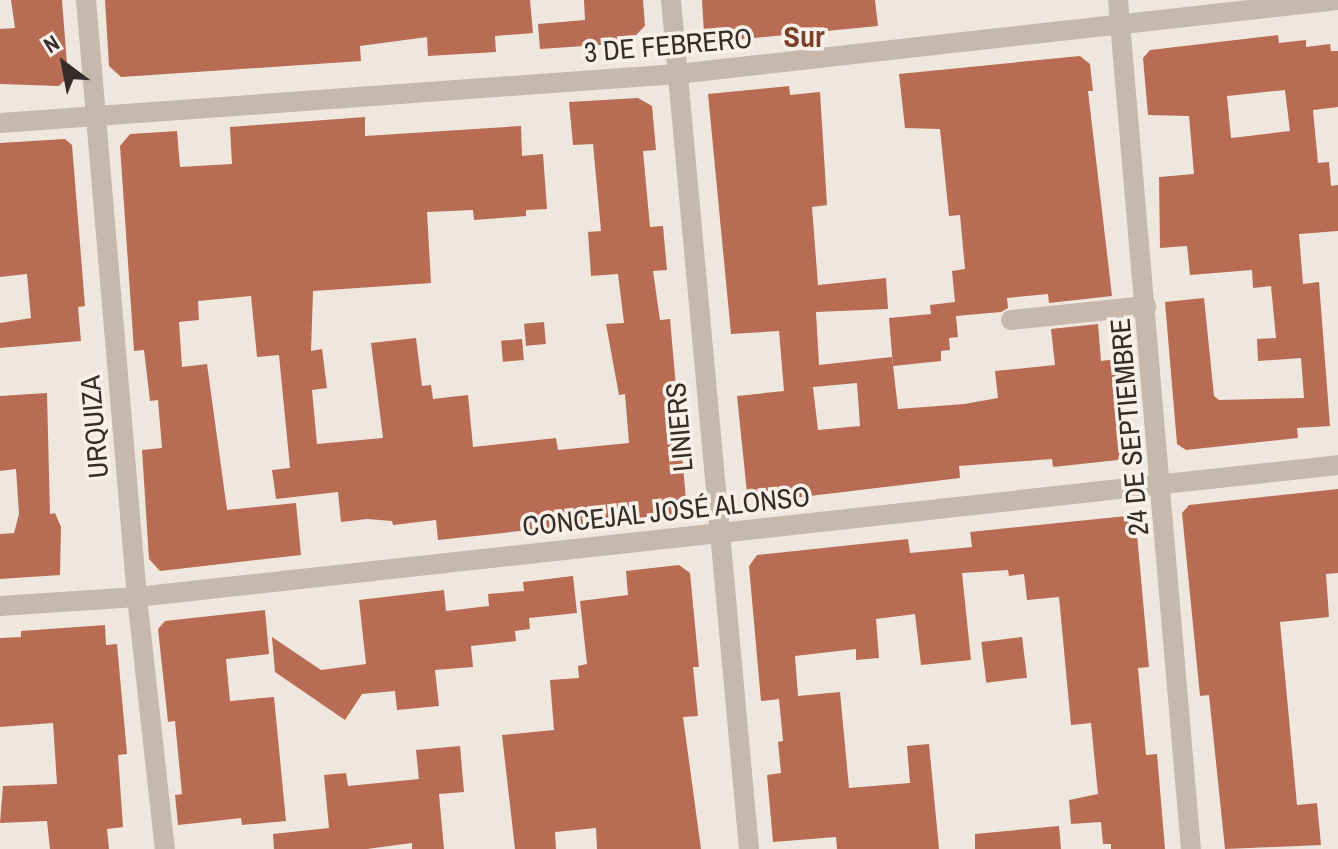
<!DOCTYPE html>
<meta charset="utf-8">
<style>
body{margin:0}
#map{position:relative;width:1338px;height:849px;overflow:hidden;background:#efe7de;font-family:"Archivo Narrow",sans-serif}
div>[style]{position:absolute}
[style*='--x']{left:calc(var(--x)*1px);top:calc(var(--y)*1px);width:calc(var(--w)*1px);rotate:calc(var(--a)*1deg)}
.building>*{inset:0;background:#b86c53;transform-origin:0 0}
.minor>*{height:20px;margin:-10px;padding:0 10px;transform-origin:10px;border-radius:10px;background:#c6b8ab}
span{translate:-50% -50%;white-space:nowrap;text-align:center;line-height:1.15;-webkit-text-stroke:7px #f8f1e9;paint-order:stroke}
.street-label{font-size:28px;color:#352d29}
.neighbourhood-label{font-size:30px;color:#7b3f2b;font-weight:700}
.north{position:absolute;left:24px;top:24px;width:80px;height:80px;-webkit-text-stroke:6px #f8f1e9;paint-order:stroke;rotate:328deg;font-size:22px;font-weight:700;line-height:32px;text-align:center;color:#352d29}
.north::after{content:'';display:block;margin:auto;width:28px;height:36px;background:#352d29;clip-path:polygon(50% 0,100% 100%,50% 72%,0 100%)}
</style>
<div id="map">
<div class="building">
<i style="clip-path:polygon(11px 0,62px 0,68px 77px,59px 86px,0 84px,0 29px,15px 28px)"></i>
<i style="clip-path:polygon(105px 0,530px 0,533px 33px,495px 36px,496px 52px,428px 56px,427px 37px,360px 46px,361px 61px,121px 77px,109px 66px)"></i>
<i style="clip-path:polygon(584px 0,643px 0,645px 26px,628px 43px,540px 49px,538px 24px,585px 20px)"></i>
<i style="clip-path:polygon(702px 0,875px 0,878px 26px,714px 42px,704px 34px)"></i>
<i style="clip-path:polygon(evenodd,1278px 35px,1279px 43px,1306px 40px,1306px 47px,1330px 44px,1331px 51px,1338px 51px,1338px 107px,1313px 110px,1318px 163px,1329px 162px,1331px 186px,1338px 185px,1338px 231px,1299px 234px,1303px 284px,1319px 282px,1330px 426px,1297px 428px,1298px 438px,1186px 450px,1177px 444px,1165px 302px,1204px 298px,1214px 396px,1219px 400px,1304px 398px,1301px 358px,1258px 361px,1257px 339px,1276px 338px,1271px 286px,1253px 288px,1252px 270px,1190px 275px,1187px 246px,1160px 248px,1159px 177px,1194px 174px,1189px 116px,1148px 115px,1143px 58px,1150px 50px,1278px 35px,1285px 90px,1290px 131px,1231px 138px,1227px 96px,1285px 90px)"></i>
<i style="clip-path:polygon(1080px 56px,1090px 64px,1093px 91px,1088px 91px,1112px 296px,1049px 303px,1048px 294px,1007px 298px,1008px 308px,1001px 312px,956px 316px,958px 337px,949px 338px,950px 350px,941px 351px,941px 361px,893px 366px,889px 318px,931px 314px,930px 305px,955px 302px,952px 271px,965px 269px,960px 215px,949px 216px,940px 129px,905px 128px,899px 74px)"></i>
<i style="clip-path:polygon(evenodd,789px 86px,790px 95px,820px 92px,827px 205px,812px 207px,818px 285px,886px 278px,888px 309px,816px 312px,819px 365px,892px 357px,898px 409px,964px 404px,998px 398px,995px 371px,1055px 365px,1051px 329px,1098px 324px,1101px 361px,1116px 359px,1121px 388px,1127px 449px,1118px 460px,1053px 467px,1052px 459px,959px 466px,960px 478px,759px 502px,747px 493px,737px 396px,784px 391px,779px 331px,731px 334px,708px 94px,789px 86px,857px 383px,860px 426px,818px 430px,813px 387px,857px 383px)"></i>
<i style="clip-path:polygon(638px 98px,652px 106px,656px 150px,643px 151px,650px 227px,663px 226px,667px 270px,653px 271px,660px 320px,670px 319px,686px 500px,676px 514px,438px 540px,436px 520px,393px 525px,392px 521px,367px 519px,341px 522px,338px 492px,276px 499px,272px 470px,290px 468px,279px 355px,257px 357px,251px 296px,198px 301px,199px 320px,179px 322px,182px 367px,207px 364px,227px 510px,296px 503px,301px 555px,160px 571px,149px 559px,142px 450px,162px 448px,158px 400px,150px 401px,144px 350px,134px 351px,120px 146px,130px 134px,177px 131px,180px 167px,232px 164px,230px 127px,365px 117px,365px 136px,521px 126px,522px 156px,543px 154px,547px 209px,526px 210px,526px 216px,474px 220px,473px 210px,427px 212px,431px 283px,313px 291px,311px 351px,322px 349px,327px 388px,312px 390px,317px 444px,383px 438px,371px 343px,416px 338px,422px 386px,431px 385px,433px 399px,468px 395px,473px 447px,556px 438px,558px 450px,629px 443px,625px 394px,619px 395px,606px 324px,624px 323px,618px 274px,591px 276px,588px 232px,601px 231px,593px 144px,573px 145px,569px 102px)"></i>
<i style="clip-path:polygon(65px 139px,72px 145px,85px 306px,78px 307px,81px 341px,0 348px,0 323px,31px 318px,27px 274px,0 277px,0 143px)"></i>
<i style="left:544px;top:322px;width:22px;height:20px;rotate:85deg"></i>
<i style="left:522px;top:339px;width:21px;height:21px;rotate:85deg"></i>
<i style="clip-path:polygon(47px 393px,50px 514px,55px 513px,61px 527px,60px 575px,0 579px,0 534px,14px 533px,19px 514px,16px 469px,0 471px,0 396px)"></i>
<i style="clip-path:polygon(1338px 489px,1338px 573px,1326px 574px,1329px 617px,1280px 622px,1297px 805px,1317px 803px,1321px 845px,1225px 849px,1209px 695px,1200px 696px,1182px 513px,1189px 505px)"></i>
<i style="clip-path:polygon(1127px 516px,1136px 523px,1149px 667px,1138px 668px,1146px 755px,1157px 754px,1165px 849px,1111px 849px,1111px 844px,1103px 844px,1101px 822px,1071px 824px,1069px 800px,1098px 794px,1091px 723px,1071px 725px,1059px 597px,1027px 600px,1024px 574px,1009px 576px,1008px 570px,962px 573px,971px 660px,921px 665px,915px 614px,876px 619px,879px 658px,856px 660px,856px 649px,795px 656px,798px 696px,840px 692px,849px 788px,910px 783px,907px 746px,929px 744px,939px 849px,837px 849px,836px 837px,773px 842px,767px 775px,781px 773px,778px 742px,783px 741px,779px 699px,761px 701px,749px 566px,757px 555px,908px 539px,910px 553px,972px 547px,970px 532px)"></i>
<i style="clip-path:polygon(679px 565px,690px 573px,699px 667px,693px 667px,698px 716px,683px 717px,701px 849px,597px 849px,596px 828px,555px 832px,556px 849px,515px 849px,502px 735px,554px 730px,550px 680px,579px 678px,578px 666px,587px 664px,580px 601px,628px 595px,626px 571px)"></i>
<i style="clip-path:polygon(573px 576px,577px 613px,529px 618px,530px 629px,515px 631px,516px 641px,471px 646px,473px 667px,435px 670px,439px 706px,397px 710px,395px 691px,362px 694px,345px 720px,275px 672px,272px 637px,321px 670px,366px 664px,359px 600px,444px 590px,446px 611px,489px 606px,488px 594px,524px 591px,523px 582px)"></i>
<i style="clip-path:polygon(265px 610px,269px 654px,226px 659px,230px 701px,274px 697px,286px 821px,242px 825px,241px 818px,178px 825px,175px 795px,182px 794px,175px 721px,168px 722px,158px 629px,165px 621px)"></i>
<i style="clip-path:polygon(105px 625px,106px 645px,117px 644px,127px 754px,118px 755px,123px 827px,107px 829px,109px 849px,50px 849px,47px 821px,0 823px,3px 786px,57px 784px,53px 723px,0 727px,0 638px,21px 637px,21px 631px)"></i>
<i style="left:1022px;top:637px;width:41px;height:41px;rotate:83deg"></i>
<i style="clip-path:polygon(460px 746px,464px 792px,439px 794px,444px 849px,412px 849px,412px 843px,367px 849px,274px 849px,273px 834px,329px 828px,324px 775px,346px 773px,348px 786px,419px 779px,416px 750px)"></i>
<i style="clip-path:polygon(1059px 826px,1061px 849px,975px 849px,975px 834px)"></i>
</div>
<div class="minor">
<i style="--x:86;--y:0;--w:599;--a:85.12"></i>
<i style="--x:137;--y:597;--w:254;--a:83.7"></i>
<i style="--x:671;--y:0;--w:853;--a:84.75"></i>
<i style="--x:1118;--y:0;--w:852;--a:85.09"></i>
<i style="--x:0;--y:123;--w:679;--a:-4.14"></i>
<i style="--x:677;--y:74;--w:665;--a:-6.39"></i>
<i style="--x:1011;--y:320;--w:136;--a:-5.9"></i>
<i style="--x:0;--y:606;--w:137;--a:-3.8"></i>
<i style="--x:137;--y:597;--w:1208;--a:-6.27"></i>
</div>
<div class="street-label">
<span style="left:668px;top:45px;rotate:-5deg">3 DE FEBRERO</span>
<span style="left:94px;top:427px;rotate:-95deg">URQUIZA</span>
<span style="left:679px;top:427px;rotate:-95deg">LINIERS</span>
<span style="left:1129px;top:427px;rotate:-95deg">24 DE SEPTIEMBRE</span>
<span style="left:666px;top:511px;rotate:-6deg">CONCEJAL JOSÉ ALONSO</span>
</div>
<div class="neighbourhood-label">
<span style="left:804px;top:36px">Sur</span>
</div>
<div class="north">N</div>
</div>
